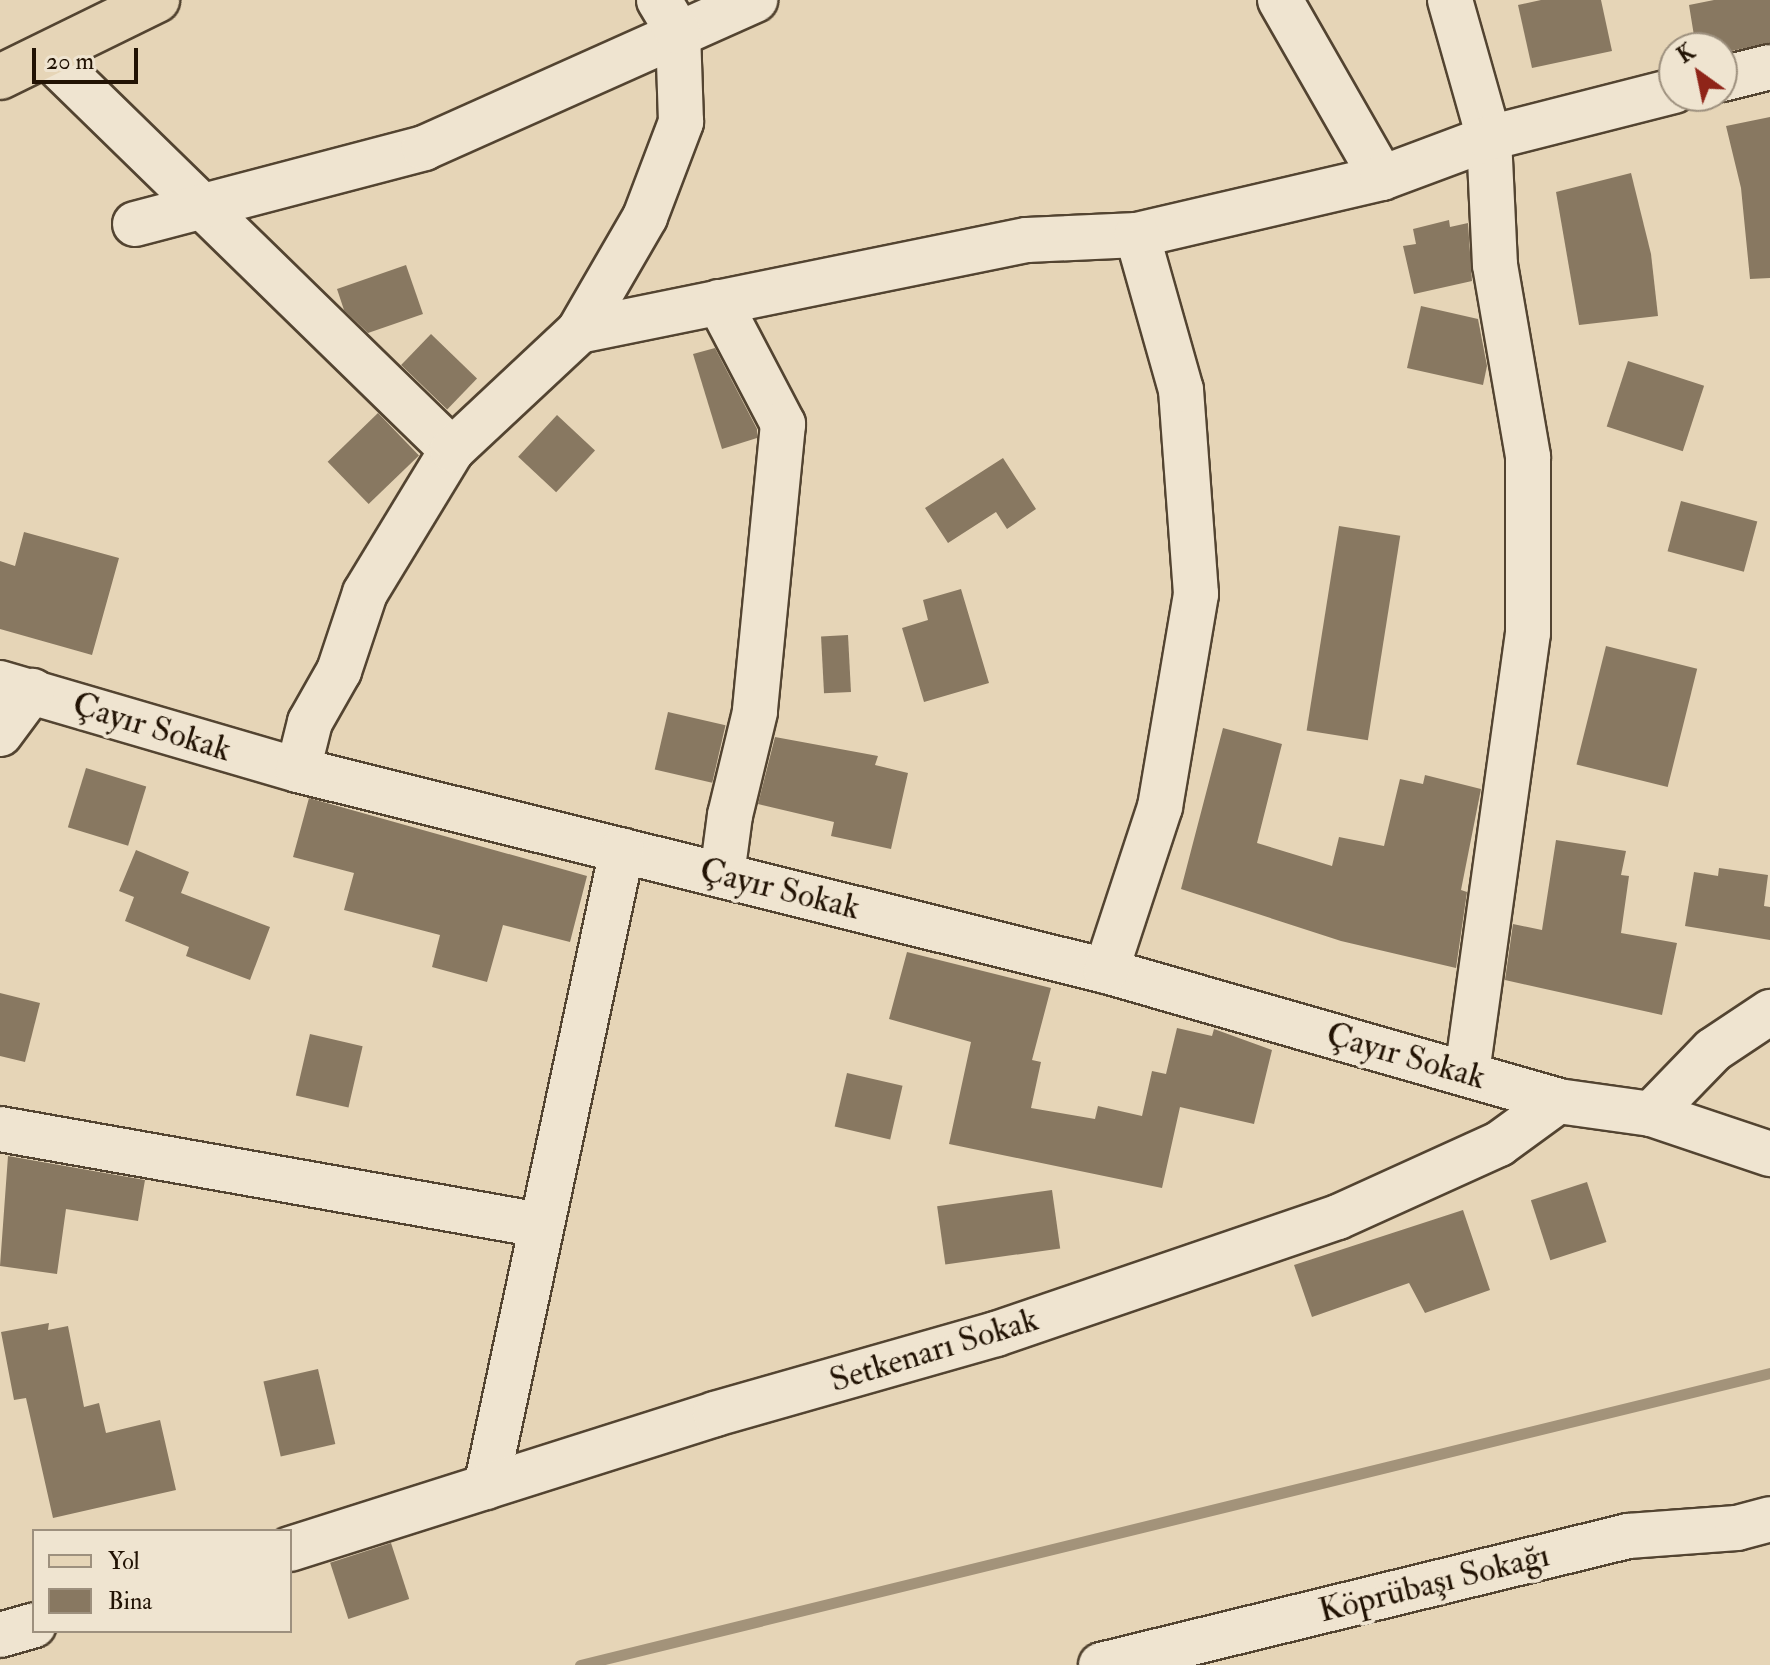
<!DOCTYPE html>
<meta charset="utf-8">
<style>
body{margin:0}
#map{position:relative;width:1770px;height:1665px;overflow:hidden;background:#e6d5b7;font-family:"IM FELL Double Pica",serif}
div>[style]{position:absolute}
[style*='--x']{left:calc(var(--x)*1px);top:calc(var(--y)*1px);width:calc(var(--w)*1px);rotate:calc(var(--a)*1deg)}
.stream>*{height:11px;margin:-5.5px;padding:0 5.5px;transform-origin:5.5px;border-radius:5.5px;background:#a3937a}
.building>*{inset:0;background:#887861;transform-origin:0 0}
.roads{filter:drop-shadow(2px 0 #534431) drop-shadow(-2px 0 #534431) drop-shadow(0 2px #534431) drop-shadow(0 -2px #534431)}
.minor>*{height:44px;margin:-22px;padding:0 22px;transform-origin:22px;border-radius:22px;background:#efe4d0}
.major>*{height:44px;margin:-22px;padding:0 22px;transform-origin:22px;border-radius:22px;background:#e6d5b7}
span{translate:-50% -50%;white-space:nowrap;text-align:center;line-height:1.15;-webkit-text-stroke:8px #efe4d0;paint-order:stroke}
.street-label{font-size:34px;color:#221304}
.legend{position:absolute;left:32px;top:1529px;width:260px;height:104px;box-sizing:border-box;background:#efe4d0;border:2px solid #9d907e;margin:0;padding:10px 14px;list-style:none;font-size:24px;color:#221304}
.legend li{display:flex;align-items:center;gap:16px;height:40px}
.legend b{width:40px;border:2px solid #9d907e}
.north{position:absolute;left:1658px;top:32px;width:80px;height:80px;box-sizing:border-box;background:#efe4d0;border:2px solid #9d907e;border-radius:50%;rotate:327deg;font-size:22px;font-weight:700;line-height:32px;text-align:center;color:#221304}
.north::after{content:'';display:block;margin:auto;width:28px;height:36px;background:#8f2418;clip-path:polygon(50% 0,100% 100%,50% 72%,0 100%)}
.scale{position:absolute;left:32px;top:48px;width:106px;height:36px;box-sizing:border-box;border:4px solid #221304;border-top:0;padding-left:10px;font-size:24px;line-height:28px;white-space:nowrap;color:#221304;-webkit-text-stroke:6px #efe4d0;paint-order:stroke}
</style>
<div id="map">
<div class="stream">
<i style="--x:580;--y:1665;--w:1225;--a:-13.79"></i>
</div>
<div class="building">
<i style="clip-path:polygon(1541px 0,1601px 0,1612px 51px,1532px 68px,1518px 5px)"></i>
<i style="clip-path:polygon(1714px 0,1770px 0,1770px 43px,1722px 53px,1722px 48px,1696px 48px,1689px 5px)"></i>
<i style="clip-path:polygon(1770px 117px,1770px 278px,1750px 279px,1741px 188px,1726px 126px)"></i>
<i style="clip-path:polygon(1631px 173px,1651px 254px,1658px 316px,1579px 325px,1556px 192px)"></i>
<i style="clip-path:polygon(1449px 220px,1450px 227px,1468px 223px,1472px 281px,1414px 294px,1403px 246px,1416px 244px,1413px 229px)"></i>
<i style="clip-path:polygon(406px 265px,423px 314px,368px 333px,344px 310px,337px 289px)"></i>
<i style="clip-path:polygon(1421px 306px,1478px 319px,1487px 366px,1483px 385px,1407px 368px)"></i>
<i style="left:431px;top:334px;width:64px;height:43px;rotate:44deg"></i>
<i style="clip-path:polygon(715px 348px,757px 429px,757px 438px,722px 449px,693px 354px)"></i>
<i style="left:1628px;top:361px;width:80px;height:69px;rotate:18deg"></i>
<i style="left:378px;top:413px;width:59px;height:70px;rotate:46deg"></i>
<i style="left:557px;top:415px;width:52px;height:57px;rotate:43deg"></i>
<i style="clip-path:polygon(1003px 458px,1036px 509px,1007px 529px,996px 512px,948px 543px,925px 508px)"></i>
<i style="left:1681px;top:501px;width:79px;height:52px;rotate:15deg"></i>
<i style="left:1339px;top:526px;width:62px;height:207px;rotate:9deg"></i>
<i style="clip-path:polygon(24px 532px,119px 558px,92px 655px,0 629px,0 561px,15px 566px)"></i>
<i style="clip-path:polygon(961px 589px,989px 683px,924px 702px,902px 628px,928px 620px,923px 600px)"></i>
<i style="left:848px;top:635px;width:57px;height:27px;rotate:87deg"></i>
<i style="left:1606px;top:646px;width:94px;height:122px;rotate:14deg"></i>
<i style="left:668px;top:712px;width:59px;height:59px;rotate:13deg"></i>
<i style="clip-path:polygon(1223px 728px,1282px 744px,1257px 843px,1332px 866px,1339px 837px,1384px 846px,1400px 779px,1423px 784px,1425px 775px,1481px 789px,1461px 890px,1467px 892px,1456px 968px,1341px 941px,1181px 889px)"></i>
<i style="clip-path:polygon(775px 737px,878px 756px,875px 765px,908px 773px,891px 849px,831px 836px,834px 822px,758px 804px)"></i>
<i style="left:86px;top:768px;width:63px;height:62px;rotate:17deg"></i>
<i style="clip-path:polygon(309px 798px,587px 876px,570px 942px,503px 925px,487px 982px,432px 967px,440px 935px,344px 910px,354px 873px,293px 857px)"></i>
<i style="clip-path:polygon(1556px 840px,1626px 851px,1621px 875px,1629px 876px,1621px 933px,1677px 943px,1662px 1015px,1505px 980px,1513px 924px,1542px 930px)"></i>
<i style="clip-path:polygon(136px 850px,189px 872px,181px 893px,270px 927px,250px 980px,186px 956px,189px 947px,125px 921px,134px 897px,119px 891px)"></i>
<i style="clip-path:polygon(1719px 868px,1768px 875px,1764px 906px,1770px 907px,1770px 940px,1685px 926px,1694px 872px,1718px 876px)"></i>
<i style="clip-path:polygon(907px 952px,1051px 988px,1032px 1060px,1041px 1062px,1031px 1108px,1095px 1119px,1098px 1106px,1142px 1116px,1152px 1071px,1166px 1074px,1177px 1028px,1212px 1036px,1214px 1029px,1272px 1050px,1254px 1124px,1180px 1107px,1162px 1188px,949px 1144px,971px 1042px,889px 1019px)"></i>
<i style="clip-path:polygon(0 993px,40px 1003px,25px 1062px,0 1056px)"></i>
<i style="left:310px;top:1034px;width:54px;height:63px;rotate:13deg"></i>
<i style="left:847px;top:1073px;width:57px;height:55px;rotate:13deg"></i>
<i style="clip-path:polygon(8px 1156px,145px 1180px,138px 1221px,66px 1209px,57px 1274px,0 1266px)"></i>
<i style="left:1587px;top:1182px;width:63px;height:59px;rotate:72deg"></i>
<i style="left:1052px;top:1190px;width:59px;height:116px;rotate:82deg"></i>
<i style="clip-path:polygon(1463px 1210px,1490px 1290px,1425px 1313px,1409px 1283px,1312px 1317px,1294px 1265px)"></i>
<i style="clip-path:polygon(49px 1323px,48px 1330px,68px 1326px,84px 1407px,99px 1403px,106px 1433px,160px 1420px,176px 1490px,53px 1518px,26px 1398px,14px 1400px,1px 1332px)"></i>
<i style="left:318px;top:1369px;width:77px;height:56px;rotate:77deg"></i>
<i style="left:391px;top:1543px;width:59px;height:64px;rotate:72deg"></i>
</div>
<div class="roads">
<div class="minor">
<i style="--x:1280;--y:0;--w:205;--a:60.2"></i>
<i style="--x:1450;--y:0;--w:143;--a:74.2"></i>
<i style="--x:1489;--y:138;--w:127;--a:87.3"></i>
<i style="--x:1495;--y:265;--w:195;--a:80.2"></i>
<i style="--x:1528;--y:457;--w:176;--a:90"></i>
<i style="--x:1528;--y:633;--w:444;--a:97.9"></i>
<i style="--x:47;--y:55;--w:566;--a:44.28"></i>
<i style="--x:1722;--y:79;--w:49;--a:-14"></i>
<i style="--x:135;--y:224;--w:299;--a:-14.7"></i>
<i style="--x:424;--y:148;--w:363;--a:-24.1"></i>
<i style="--x:719;--y:302;--w:138;--a:62.3"></i>
<i style="--x:783;--y:424;--w:289;--a:95.6"></i>
<i style="--x:755;--y:712;--w:106;--a:103.6"></i>
<i style="--x:730;--y:815;--w:61;--a:97.6"></i>
<i style="--x:579;--y:331;--w:132;--a:-59.9"></i>
<i style="--x:645;--y:217;--w:102;--a:-69.2"></i>
<i style="--x:681;--y:122;--w:90;--a:-91.9"></i>
<i style="--x:678;--y:32;--w:37;--a:-121"></i>
<i style="--x:0;--y:683;--w:310;--a:16.3"></i>
<i style="--x:298;--y:770;--w:833;--a:13.97"></i>
<i style="--x:1106;--y:971;--w:470;--a:16"></i>
<i style="--x:1558;--y:1101;--w:94;--a:8"></i>
<i style="--x:1651;--y:1114;--w:126;--a:18.6"></i>
<i style="--x:0;--y:734;--w:54;--a:-53.3"></i>
<i style="--x:298;--y:770;--w:49;--a:-76"></i>
<i style="--x:310;--y:722;--w:59;--a:-60.4"></i>
<i style="--x:339;--y:671;--w:82;--a:-71.6"></i>
<i style="--x:365;--y:593;--w:167;--a:-58.7"></i>
<i style="--x:452;--y:450;--w:174;--a:-43.1"></i>
<i style="--x:579;--y:331;--w:457;--a:-11.5"></i>
<i style="--x:1027;--y:240;--w:110;--a:-2.6"></i>
<i style="--x:1137;--y:235;--w:252;--a:-13.1"></i>
<i style="--x:1382;--y:178;--w:114;--a:-20.5"></i>
<i style="--x:1489;--y:138;--w:191;--a:-14.3"></i>
<i style="--x:1106;--y:971;--w:173;--a:-71.8"></i>
<i style="--x:1160;--y:807;--w:216;--a:-80.4"></i>
<i style="--x:1196;--y:594;--w:205;--a:-94.2"></i>
<i style="--x:1181;--y:390;--w:161;--a:-105.8"></i>
<i style="--x:1651;--y:1114;--w:89;--a:-45.9"></i>
<i style="--x:1713;--y:1050;--w:69;--a:-33.7"></i>
<i style="--x:0;--y:1129;--w:548;--a:10.08"></i>
<i style="--x:486;--y:1487;--w:651;--a:-77.95"></i>
<i style="--x:290;--y:1549;--w:446;--a:-17.6"></i>
<i style="--x:715;--y:1414;--w:292;--a:-15.9"></i>
<i style="--x:996;--y:1334;--w:361;--a:-18.9"></i>
<i style="--x:1338;--y:1217;--w:177;--a:-24.4"></i>
<i style="--x:1499;--y:1144;--w:73;--a:-36.1"></i>
<i style="--x:0;--y:1635;--w:35;--a:-16"></i>
<i style="--x:1101;--y:1665;--w:543;--a:-13.75"></i>
<i style="--x:1628;--y:1536;--w:109;--a:-4.2"></i>
<i style="--x:1737;--y:1528;--w:34;--a:-15"></i>
</div>
<div class="major">
<i style="--x:0;--y:77;--w:175;--a:-26.1"></i>
</div>
</div>
<div class="street-label">
<span style="left:152px;top:727px;rotate:17deg">Çayır Sokak</span>
<span style="left:780px;top:889px;rotate:14deg">Çayır Sokak</span>
<span style="left:1406px;top:1056px;rotate:16deg">Çayır Sokak</span>
<span style="left:934px;top:1350px;rotate:-17deg">Setkenarı Sokak</span>
<span style="left:1434px;top:1583px;rotate:-14deg">Köprübaşı Sokağı</span>
</div>
<ul class="legend">
<li><b style="height:10px;background:#e6d5b7"></b>Yol</li>
<li><b style="height:22px;background:#887861"></b>Bina</li>
</ul>
<div class="north">K</div>
<div class="scale">20 m</div>
</div>
